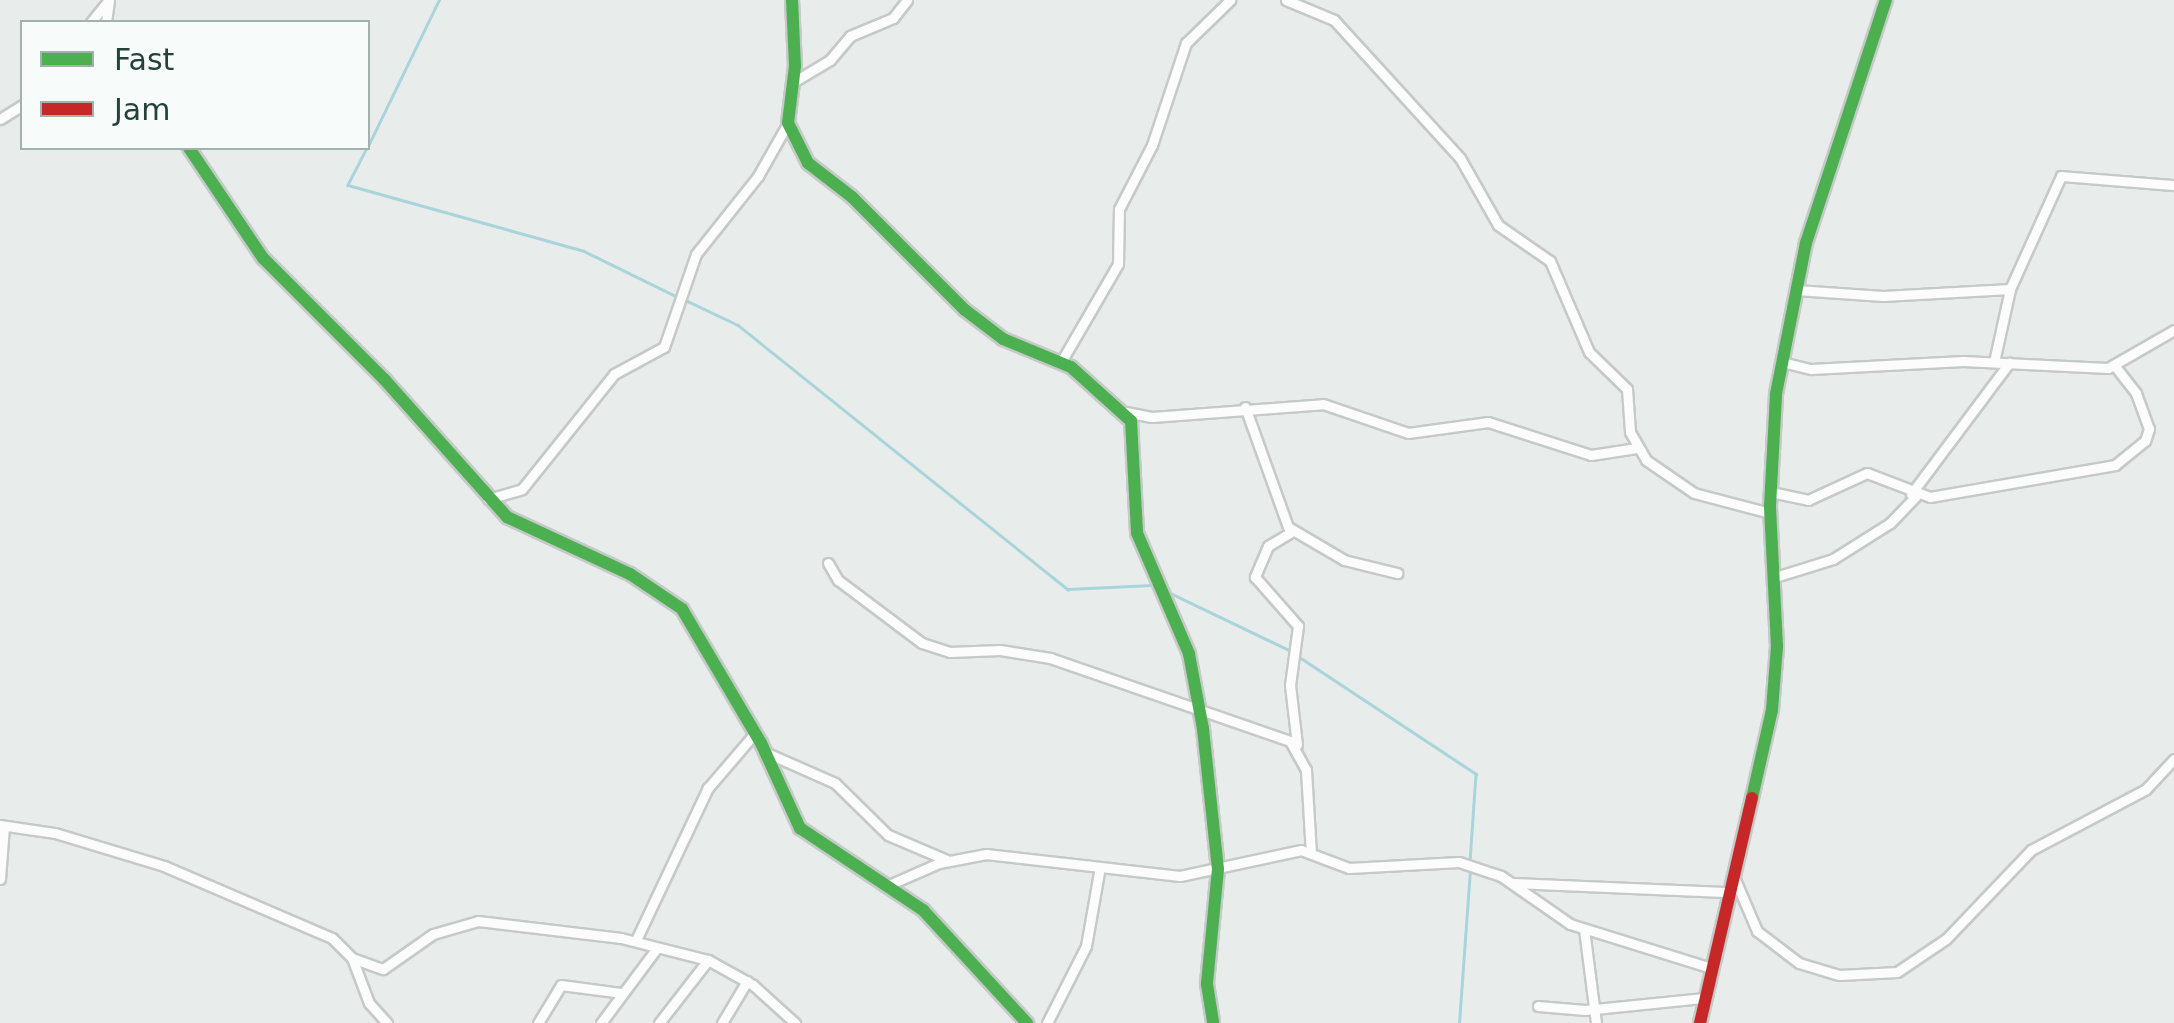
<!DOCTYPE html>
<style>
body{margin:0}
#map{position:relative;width:2174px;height:1023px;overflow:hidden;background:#e8edeb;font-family:"DejaVu Sans",sans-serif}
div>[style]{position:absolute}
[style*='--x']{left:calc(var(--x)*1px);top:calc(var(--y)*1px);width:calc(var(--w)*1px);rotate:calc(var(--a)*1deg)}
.stream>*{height:2.5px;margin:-1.25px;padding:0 1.25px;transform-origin:1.25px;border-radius:1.25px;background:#a9d4db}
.roads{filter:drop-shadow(2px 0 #c5cac8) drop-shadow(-2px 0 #c5cac8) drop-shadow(0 2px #c5cac8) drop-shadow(0 -2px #c5cac8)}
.street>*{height:9px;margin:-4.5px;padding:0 4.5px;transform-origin:4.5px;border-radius:4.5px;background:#fcfcfc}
.fast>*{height:12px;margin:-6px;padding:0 6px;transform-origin:6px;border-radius:6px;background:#4caf50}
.jam>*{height:12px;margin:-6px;padding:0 6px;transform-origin:6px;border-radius:6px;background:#c62828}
span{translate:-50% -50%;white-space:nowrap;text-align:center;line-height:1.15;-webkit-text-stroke:9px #f7fbf9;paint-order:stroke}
.legend{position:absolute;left:20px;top:20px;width:350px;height:130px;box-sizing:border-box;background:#f7fbf9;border:2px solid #a3b1ad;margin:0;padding:12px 18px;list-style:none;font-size:30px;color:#24423a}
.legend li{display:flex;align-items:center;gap:20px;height:50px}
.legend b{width:50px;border:2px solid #a3b1ad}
</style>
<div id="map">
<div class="stream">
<i style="--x:368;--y:146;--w:162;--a:-64.1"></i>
<i style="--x:367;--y:148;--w:42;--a:117.2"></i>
<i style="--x:348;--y:185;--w:245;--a:15.6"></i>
<i style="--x:584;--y:251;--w:102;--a:26.1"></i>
<i style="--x:683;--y:299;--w:61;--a:25.3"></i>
<i style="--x:738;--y:325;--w:423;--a:38.7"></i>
<i style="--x:1068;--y:589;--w:84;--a:-2.7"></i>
<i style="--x:1168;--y:592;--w:136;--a:25.6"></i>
<i style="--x:1298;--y:656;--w:214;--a:33.5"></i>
<i style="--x:1476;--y:774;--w:88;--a:93.9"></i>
<i style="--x:1459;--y:1023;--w:153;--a:-85.9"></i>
</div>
<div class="roads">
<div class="street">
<i style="--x:1286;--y:0;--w:52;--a:22.6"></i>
<i style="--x:1334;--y:20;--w:187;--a:47.6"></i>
<i style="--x:1460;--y:158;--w:77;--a:60.4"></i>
<i style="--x:1498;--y:225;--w:63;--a:34.7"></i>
<i style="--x:1550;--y:261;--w:99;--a:66.8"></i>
<i style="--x:1589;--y:352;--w:53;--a:44.2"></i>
<i style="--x:1627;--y:389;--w:43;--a:86"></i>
<i style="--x:1630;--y:432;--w:32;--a:60"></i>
<i style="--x:1646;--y:460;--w:58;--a:34.5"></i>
<i style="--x:1694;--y:493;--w:79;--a:14.7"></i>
<i style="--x:91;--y:22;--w:28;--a:-51"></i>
<i style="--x:106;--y:22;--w:21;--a:-82"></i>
<i style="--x:795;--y:81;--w:41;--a:-31"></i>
<i style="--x:830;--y:60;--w:31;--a:-50"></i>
<i style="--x:850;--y:36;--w:47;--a:-22.7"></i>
<i style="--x:893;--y:18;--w:23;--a:-52"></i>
<i style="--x:0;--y:119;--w:26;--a:-32"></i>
<i style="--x:1796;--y:290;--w:87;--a:3.9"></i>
<i style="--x:1883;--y:296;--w:127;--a:-3.2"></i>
<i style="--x:1061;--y:362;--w:113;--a:-59.8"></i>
<i style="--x:1118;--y:264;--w:55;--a:-89"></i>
<i style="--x:1119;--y:209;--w:72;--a:-62.7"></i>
<i style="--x:1152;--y:145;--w:108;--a:-71.6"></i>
<i style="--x:1186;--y:43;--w:62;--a:-44.3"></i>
<i style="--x:1782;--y:362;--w:30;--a:14"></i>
<i style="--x:1811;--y:369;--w:152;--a:-3"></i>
<i style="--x:1963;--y:361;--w:145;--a:2.8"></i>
<i style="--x:2108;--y:368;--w:76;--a:-29.9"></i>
<i style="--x:1994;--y:362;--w:75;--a:-77.6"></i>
<i style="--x:2010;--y:289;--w:124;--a:-65.7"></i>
<i style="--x:2061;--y:176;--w:113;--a:4.6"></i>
<i style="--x:1245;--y:407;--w:127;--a:70.3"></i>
<i style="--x:1288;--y:527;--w:65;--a:30.5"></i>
<i style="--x:1344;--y:560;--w:55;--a:13.8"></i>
<i style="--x:1126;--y:412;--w:26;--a:11"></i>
<i style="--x:1152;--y:417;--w:171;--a:-4.3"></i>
<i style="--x:1323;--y:404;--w:90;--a:18.8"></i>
<i style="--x:1408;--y:433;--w:81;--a:-7.8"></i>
<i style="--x:1488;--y:422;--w:108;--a:17.8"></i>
<i style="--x:1591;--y:455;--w:46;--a:-8.8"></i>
<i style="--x:1771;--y:492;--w:38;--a:12"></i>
<i style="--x:1808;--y:500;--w:65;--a:-24.6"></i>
<i style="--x:1867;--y:473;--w:67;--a:20.9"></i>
<i style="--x:1930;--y:497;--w:188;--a:-9.8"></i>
<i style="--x:2115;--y:465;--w:38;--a:-39"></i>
<i style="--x:2145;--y:441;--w:13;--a:-72"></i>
<i style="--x:2149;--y:429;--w:38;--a:-110"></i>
<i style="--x:2136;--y:393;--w:33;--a:-128"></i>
<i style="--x:1911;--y:494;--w:164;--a:-53.2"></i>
<i style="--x:488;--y:499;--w:35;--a:-16"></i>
<i style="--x:522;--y:489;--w:147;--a:-51.3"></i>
<i style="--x:614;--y:374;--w:57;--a:-28.4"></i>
<i style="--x:664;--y:347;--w:98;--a:-71"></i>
<i style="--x:696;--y:254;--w:100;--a:-51.5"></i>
<i style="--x:758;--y:176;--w:61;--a:-60.5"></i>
<i style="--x:1293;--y:531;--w:29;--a:149"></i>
<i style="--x:1268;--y:546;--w:34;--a:113"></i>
<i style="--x:1255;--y:577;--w:65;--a:48.7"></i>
<i style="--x:1298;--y:626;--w:60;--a:97.7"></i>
<i style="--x:1290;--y:685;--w:60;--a:83.3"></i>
<i style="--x:828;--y:563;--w:20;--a:60"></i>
<i style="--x:838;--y:580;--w:105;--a:36.9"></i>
<i style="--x:922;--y:643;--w:29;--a:18"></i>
<i style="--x:950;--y:652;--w:50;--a:-2.3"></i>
<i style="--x:1000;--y:650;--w:51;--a:9.1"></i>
<i style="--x:1050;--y:658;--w:254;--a:19.1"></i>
<i style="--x:1290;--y:741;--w:33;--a:61"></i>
<i style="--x:1306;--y:770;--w:83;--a:86.6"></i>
<i style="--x:1772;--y:578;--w:64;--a:-17.3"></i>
<i style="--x:1833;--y:559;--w:67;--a:-32.3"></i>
<i style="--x:1890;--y:523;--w:37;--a:-46"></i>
<i style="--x:767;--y:753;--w:74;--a:23.8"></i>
<i style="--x:835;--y:783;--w:74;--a:44.5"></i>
<i style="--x:888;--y:835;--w:66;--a:23.1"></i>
<i style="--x:0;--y:825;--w:56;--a:8.3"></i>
<i style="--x:55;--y:833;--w:114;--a:16.8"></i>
<i style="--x:164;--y:866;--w:183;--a:23.2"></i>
<i style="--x:332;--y:938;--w:28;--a:45"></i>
<i style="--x:352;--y:958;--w:48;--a:69.3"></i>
<i style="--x:369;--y:1003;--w:27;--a:48"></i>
<i style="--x:1734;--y:877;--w:59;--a:66.9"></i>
<i style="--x:1757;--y:931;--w:53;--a:37.3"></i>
<i style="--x:1799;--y:963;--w:42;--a:16.7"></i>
<i style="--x:1839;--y:975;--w:58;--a:-3"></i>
<i style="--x:1897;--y:972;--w:59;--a:-34"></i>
<i style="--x:1946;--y:939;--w:123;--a:-46.3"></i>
<i style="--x:2031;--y:850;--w:130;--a:-27.9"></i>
<i style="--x:2146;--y:789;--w:41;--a:-47"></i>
<i style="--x:0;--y:879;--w:53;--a:-85.7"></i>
<i style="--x:1512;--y:883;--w:214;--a:2.4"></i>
<i style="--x:891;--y:884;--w:52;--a:-23.6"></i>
<i style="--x:939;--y:863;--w:48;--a:-10.8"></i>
<i style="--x:986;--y:854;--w:195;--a:6.5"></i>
<i style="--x:1180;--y:876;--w:124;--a:-12.1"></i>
<i style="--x:1301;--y:850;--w:51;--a:20.6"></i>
<i style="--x:1349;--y:868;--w:110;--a:-3.1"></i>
<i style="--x:1459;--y:862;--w:44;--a:18.4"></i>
<i style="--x:1501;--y:876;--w:84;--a:34.8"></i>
<i style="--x:1570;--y:924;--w:148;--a:17.3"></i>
<i style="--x:1584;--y:929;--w:95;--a:82.7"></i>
<i style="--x:636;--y:940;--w:168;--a:-64.7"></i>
<i style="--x:708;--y:788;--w:72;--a:-49.5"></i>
<i style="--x:352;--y:958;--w:33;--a:20"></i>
<i style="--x:383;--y:969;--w:61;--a:-35"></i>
<i style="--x:433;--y:934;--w:47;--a:-16.1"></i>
<i style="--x:478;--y:921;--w:144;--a:6.8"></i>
<i style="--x:621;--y:938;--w:90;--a:14.2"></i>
<i style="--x:708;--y:960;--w:51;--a:29.1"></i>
<i style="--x:753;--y:985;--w:57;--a:42.1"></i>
<i style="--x:1538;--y:1006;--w:47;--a:4.9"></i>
<i style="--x:1585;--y:1010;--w:120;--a:-5.8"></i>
<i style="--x:538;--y:1023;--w:44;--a:-58.8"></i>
<i style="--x:561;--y:985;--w:62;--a:7.5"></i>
<i style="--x:601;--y:1023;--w:94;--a:-53.3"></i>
<i style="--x:659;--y:1023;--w:80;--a:-52.1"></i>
<i style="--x:722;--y:1023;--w:49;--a:-59.2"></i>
<i style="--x:1047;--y:1023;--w:86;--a:-63.1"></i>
<i style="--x:1086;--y:946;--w:80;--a:-80"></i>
</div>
<div class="fast">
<i style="--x:792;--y:0;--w:66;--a:87.4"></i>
<i style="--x:795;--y:66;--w:57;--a:97"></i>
<i style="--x:788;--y:123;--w:45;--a:63.4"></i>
<i style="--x:808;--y:163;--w:56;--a:37.7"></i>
<i style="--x:852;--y:197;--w:160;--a:45"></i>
<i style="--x:965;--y:310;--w:48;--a:37.3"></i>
<i style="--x:1003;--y:339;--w:74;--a:22.4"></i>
<i style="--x:1071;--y:367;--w:81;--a:42"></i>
<i style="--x:1131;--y:421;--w:112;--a:86.9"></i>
<i style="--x:1137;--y:533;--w:132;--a:66.7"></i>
<i style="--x:1189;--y:654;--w:76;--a:79.4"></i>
<i style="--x:1203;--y:729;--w:141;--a:83.9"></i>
<i style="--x:1218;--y:869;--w:116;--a:95.5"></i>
<i style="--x:1207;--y:984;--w:39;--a:81"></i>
<i style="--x:189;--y:148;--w:133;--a:56.1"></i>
<i style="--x:263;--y:258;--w:171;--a:45"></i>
<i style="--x:384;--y:379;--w:185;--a:48.3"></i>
<i style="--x:507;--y:517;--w:136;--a:24.9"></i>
<i style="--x:630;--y:574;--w:63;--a:33.9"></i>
<i style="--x:682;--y:609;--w:156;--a:59.5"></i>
<i style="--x:761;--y:743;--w:94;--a:65.4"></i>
<i style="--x:800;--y:828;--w:148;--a:33.7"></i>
<i style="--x:923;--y:910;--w:154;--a:47.4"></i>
<i style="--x:1752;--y:798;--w:90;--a:-77.2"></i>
<i style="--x:1772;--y:710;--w:64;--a:-85.5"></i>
<i style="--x:1777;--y:646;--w:140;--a:-92.9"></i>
<i style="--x:1770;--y:506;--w:112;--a:-86.9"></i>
<i style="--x:1776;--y:394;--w:154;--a:-78.8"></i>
<i style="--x:1806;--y:243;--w:256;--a:-71.8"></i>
</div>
<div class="jam">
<i style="--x:1700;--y:1023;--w:231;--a:-77"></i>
</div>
</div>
<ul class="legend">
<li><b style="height:12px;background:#4caf50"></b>Fast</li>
<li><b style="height:12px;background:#c62828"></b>Jam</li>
</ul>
</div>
